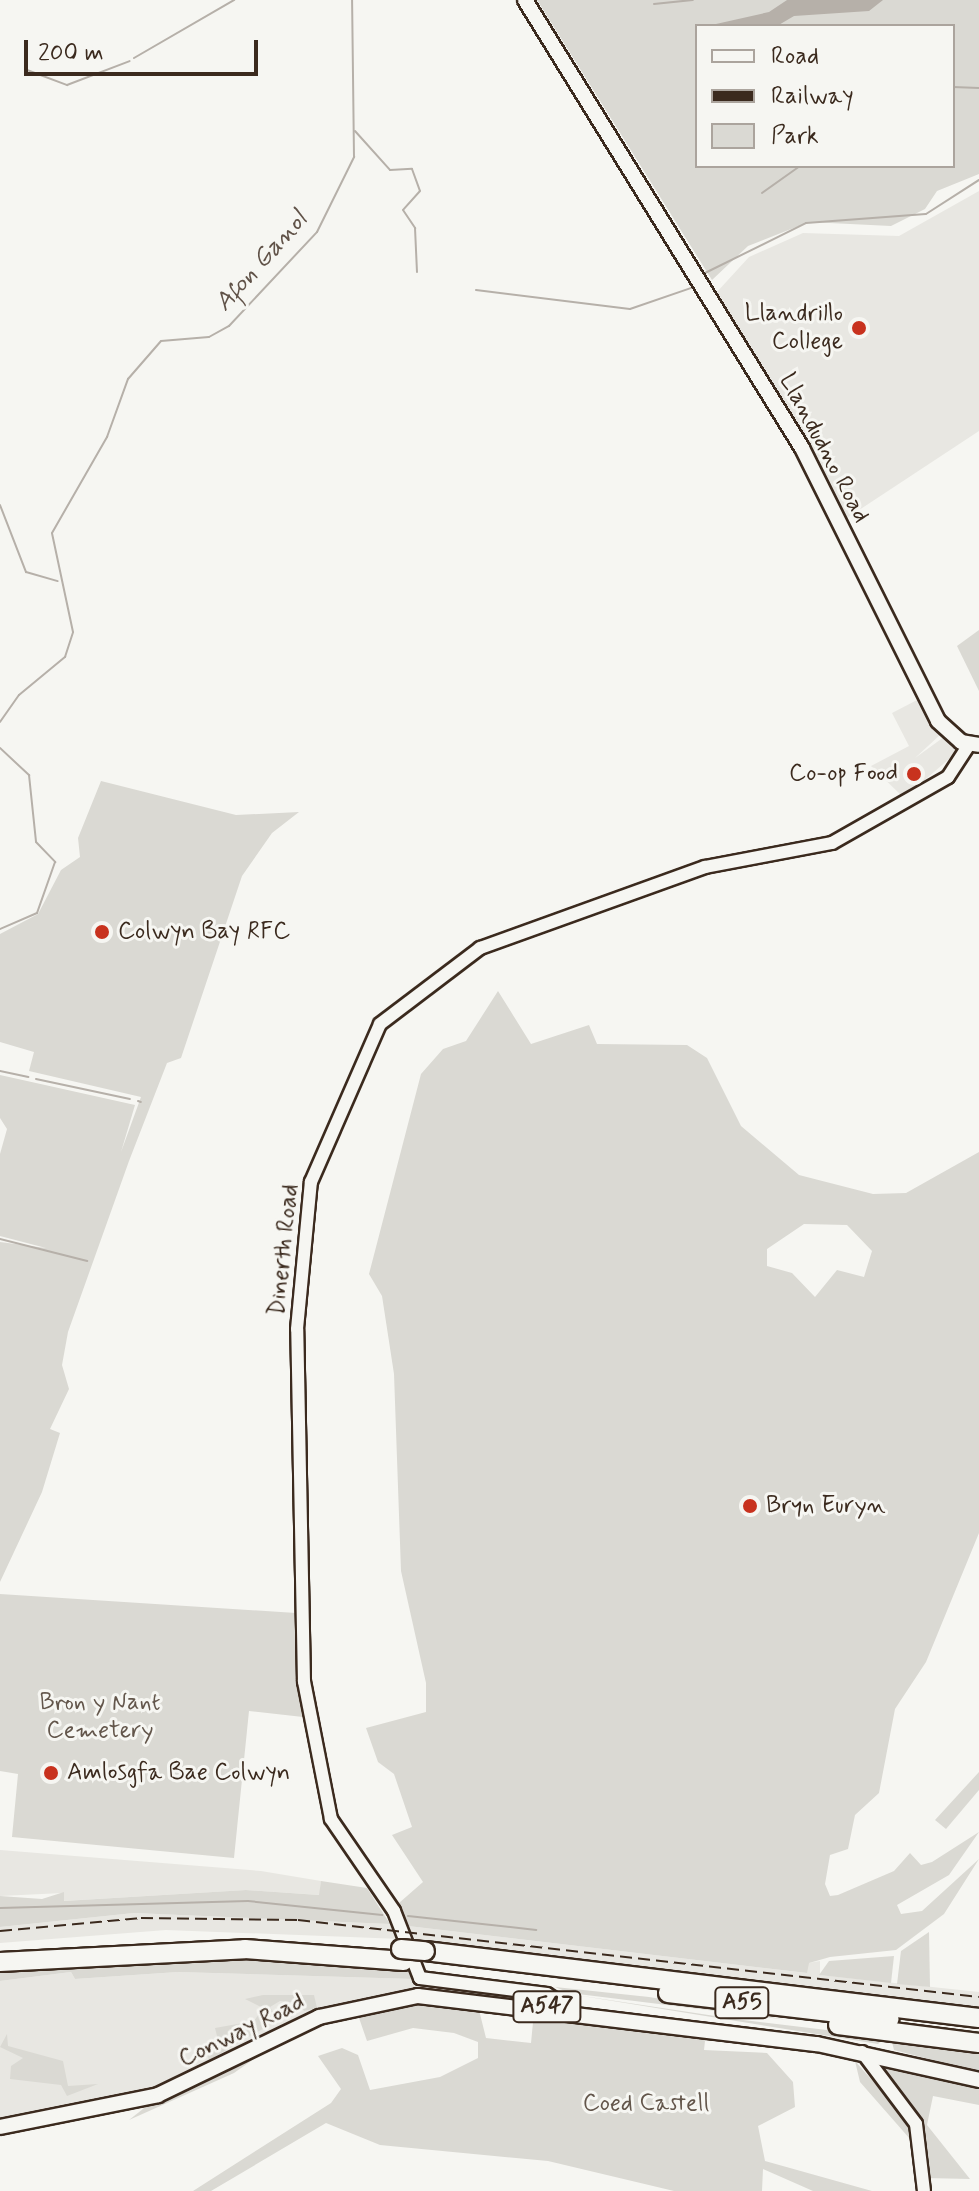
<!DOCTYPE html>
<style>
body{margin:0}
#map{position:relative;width:979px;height:2191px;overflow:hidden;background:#f6f6f2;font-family:Mynerve,sans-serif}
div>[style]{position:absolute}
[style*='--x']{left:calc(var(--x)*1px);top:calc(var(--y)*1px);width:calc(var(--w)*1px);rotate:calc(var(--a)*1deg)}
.built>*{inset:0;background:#e8e7e2}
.green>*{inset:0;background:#dad9d3}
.water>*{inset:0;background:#b6b0a9}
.stream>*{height:2px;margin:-1px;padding:0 1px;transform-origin:1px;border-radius:1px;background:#b6b0a9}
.roads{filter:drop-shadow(2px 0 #3b2a1e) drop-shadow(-2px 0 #3b2a1e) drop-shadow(0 2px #3b2a1e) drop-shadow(0 -2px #3b2a1e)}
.minor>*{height:12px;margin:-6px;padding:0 6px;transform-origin:6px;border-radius:6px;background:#f6f6f2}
.major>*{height:14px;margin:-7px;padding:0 7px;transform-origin:7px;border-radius:7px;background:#f6f6f2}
.highway>*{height:18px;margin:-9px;padding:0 9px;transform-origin:9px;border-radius:9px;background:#f6f6f2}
.rail>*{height:2px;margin-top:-1px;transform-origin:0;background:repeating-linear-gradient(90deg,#3b2a1e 0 12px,transparent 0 18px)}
.bridges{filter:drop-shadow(2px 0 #3b2a1e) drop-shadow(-2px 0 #3b2a1e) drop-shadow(0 2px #3b2a1e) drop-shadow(0 -2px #3b2a1e)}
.highway-bridge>*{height:18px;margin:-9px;padding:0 9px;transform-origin:9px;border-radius:9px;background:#f6f6f2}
.dots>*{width:22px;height:22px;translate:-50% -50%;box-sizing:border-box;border:4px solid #f6f6f2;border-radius:50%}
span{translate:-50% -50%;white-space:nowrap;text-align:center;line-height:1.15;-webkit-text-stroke:6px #f6f6f2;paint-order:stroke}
.shield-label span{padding:2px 6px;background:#f6f6f2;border:2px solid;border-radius:6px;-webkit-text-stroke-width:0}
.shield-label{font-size:22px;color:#3b2a1e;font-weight:700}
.poi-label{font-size:24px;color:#3b2a1e}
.right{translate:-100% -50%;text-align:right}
.left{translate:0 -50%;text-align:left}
.street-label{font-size:24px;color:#3b2a1e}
.park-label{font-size:24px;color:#63564b}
.water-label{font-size:26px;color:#605248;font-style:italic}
.legend{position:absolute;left:695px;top:24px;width:260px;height:144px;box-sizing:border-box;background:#f6f6f2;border:2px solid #aba49d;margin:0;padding:10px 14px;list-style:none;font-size:24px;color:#3b2a1e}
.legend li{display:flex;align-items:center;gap:16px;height:40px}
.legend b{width:40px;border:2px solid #aba49d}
.scale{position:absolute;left:24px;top:40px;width:234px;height:36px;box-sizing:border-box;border:4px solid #3b2a1e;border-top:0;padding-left:10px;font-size:24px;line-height:28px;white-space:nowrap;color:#3b2a1e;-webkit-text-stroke:6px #f6f6f2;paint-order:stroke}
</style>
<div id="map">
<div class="built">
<i style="clip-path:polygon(979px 191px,979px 431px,847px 518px,716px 293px,749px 257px,803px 233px,899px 236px)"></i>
<i style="clip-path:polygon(919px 699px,941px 734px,915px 758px,944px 737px,957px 752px,904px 798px,871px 766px,909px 746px,892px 713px)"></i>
<i style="clip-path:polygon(0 1850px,261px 1871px,321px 1881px,320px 1895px,246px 1890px,63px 1901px,63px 1893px,0 1896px)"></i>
<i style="clip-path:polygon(134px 1913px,390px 1924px,401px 1939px,166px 1930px,0 1943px,0 1927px)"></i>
<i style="clip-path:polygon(408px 1926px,806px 1973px,808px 1963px,820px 1961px,820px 1975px,979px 1992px,979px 2013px,416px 1942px)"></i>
<i style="clip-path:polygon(71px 1972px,75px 1979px,178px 1972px,413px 1979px,422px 1987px,418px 1996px,354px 2008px,185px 2083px,0 2127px,0 1981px)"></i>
</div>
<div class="green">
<i style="clip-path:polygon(evenodd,537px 0,979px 0,979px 174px,937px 191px,925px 209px,891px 226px,809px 222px,786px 231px,748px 246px,712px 280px,537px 0,697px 26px,953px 26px,953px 166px,697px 166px,697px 26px)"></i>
<i style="clip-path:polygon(979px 630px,979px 691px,957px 646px)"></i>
<i style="clip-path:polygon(101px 781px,236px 815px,299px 812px,272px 833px,242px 876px,181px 1058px,167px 1063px,129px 1161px,68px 1332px,62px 1365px,69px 1389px,50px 1429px,60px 1433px,42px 1492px,0 1582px,0 1242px,46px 1248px,0 1236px,0 1154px,7px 1129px,0 1118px,0 1075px,135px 1105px,121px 1152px,141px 1097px,29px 1071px,34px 1052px,0 1042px,0 934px,38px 914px,61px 870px,80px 857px,78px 838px)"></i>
<i style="clip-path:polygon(evenodd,498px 991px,531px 1044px,589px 1025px,597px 1044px,687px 1045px,707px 1058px,741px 1126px,799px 1175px,873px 1194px,906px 1193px,979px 1152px,979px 1533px,926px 1662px,895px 1709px,879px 1793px,855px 1815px,848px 1849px,830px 1855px,825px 1884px,830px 1896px,838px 1895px,894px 1871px,910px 1853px,921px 1865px,932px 1862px,979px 1832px,949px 1875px,897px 1905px,901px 1914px,922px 1911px,979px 1859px,944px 1914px,896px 1950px,830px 1957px,809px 1963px,807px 1973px,408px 1926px,399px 1903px,423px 1882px,392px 1835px,412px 1827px,394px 1774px,378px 1762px,366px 1728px,426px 1712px,426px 1683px,401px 1571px,394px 1374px,382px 1296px,369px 1274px,421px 1074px,443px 1049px,466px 1041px,498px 991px,804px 1224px,847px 1225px,872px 1251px,864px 1277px,837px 1270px,815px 1297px,792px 1273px,767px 1266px,767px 1249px,804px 1224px)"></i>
<i style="clip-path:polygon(0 1594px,296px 1613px,303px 1717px,249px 1711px,234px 1858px,12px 1837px,18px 1774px,0 1771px)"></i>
<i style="clip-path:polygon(979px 1772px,979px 1790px,946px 1829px,935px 1820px)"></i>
<i style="clip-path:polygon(321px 1881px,367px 1888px,390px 1924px,134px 1913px,0 1927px,0 1896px,42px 1899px,64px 1892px,64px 1901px,246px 1890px,319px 1895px)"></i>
<i style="clip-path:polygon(929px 1932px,930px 1987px,897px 1984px,901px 1951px)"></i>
<i style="clip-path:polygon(894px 1956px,891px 1983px,819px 1975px,829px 1961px)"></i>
<i style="clip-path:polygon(230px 1958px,410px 1970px,413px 1979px,178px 1972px,75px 1979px,71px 1972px,0 1981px,0 1972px,39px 1966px)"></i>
<i style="clip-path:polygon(555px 1987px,649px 1997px,788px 2020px,570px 1993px)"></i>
<i style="clip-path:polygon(263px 1995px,314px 1995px,317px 2008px,304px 2011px,300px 2003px,280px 2001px,270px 2007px,278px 2020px,209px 2060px,204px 2046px,218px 2040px,215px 2028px,254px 2021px,263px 2008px,245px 1999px)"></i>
<i style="clip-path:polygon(576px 1995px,735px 2019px,885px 2037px,878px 2044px)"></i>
<i style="clip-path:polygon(431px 2002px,478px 2006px,486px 2038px,531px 2043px,534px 2012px,723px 2040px,705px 2041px,704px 2050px,767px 2053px,793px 2082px,795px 2107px,758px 2126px,765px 2161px,872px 2191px,813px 2191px,763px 2169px,762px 2191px,674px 2191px,548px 2161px,380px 2145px,326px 2123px,211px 2191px,193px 2191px,331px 2103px,341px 2089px,318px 2056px,342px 2048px,358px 2055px,370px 2090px,440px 2077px,478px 2058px,478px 2042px,454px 2033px,413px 2028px,367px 2041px,358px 2015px)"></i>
<i style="clip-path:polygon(7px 2034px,8px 2046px,63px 2061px,68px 2086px,98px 2084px,67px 2096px,61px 2085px,10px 2079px,11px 2066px,23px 2058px,0 2047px)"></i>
<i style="clip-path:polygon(891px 2038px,979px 2048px,979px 2072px,894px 2050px)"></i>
<i style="clip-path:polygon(265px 2051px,234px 2073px,129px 2120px,148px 2105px)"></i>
<i style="clip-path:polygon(855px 2061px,911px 2124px,920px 2191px,910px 2139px,860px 2082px)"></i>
<i style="clip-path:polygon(876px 2062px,979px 2087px,979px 2105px,933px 2096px,927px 2125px,970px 2179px,925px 2178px,921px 2128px)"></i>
</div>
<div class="water">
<i style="clip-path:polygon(787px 0,883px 0,869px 11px,794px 16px,777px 26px,707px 26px,769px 12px)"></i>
</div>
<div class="stream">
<i style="--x:654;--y:4;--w:39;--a:-6"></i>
<i style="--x:134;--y:58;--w:116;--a:-30.1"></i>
<i style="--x:27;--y:70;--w:43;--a:20.6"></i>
<i style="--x:67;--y:85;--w:67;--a:-20.9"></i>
<i style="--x:953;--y:87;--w:26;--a:2"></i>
<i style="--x:355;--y:131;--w:52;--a:48.1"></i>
<i style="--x:390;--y:170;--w:22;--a:-3"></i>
<i style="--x:412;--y:169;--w:23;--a:70"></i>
<i style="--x:420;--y:191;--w:25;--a:132"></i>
<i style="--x:403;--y:210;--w:22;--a:56"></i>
<i style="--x:415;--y:228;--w:44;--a:87.4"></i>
<i style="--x:762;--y:193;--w:47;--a:-35.4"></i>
<i style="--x:705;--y:273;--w:113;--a:-26.3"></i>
<i style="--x:806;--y:223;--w:120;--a:-4.3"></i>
<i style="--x:926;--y:214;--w:63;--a:-32.7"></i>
<i style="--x:476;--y:290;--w:155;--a:7"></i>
<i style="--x:630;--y:309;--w:68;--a:-19"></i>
<i style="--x:0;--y:505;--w:72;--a:68.8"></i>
<i style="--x:26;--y:572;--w:33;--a:16"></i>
<i style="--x:0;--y:722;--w:33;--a:-55"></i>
<i style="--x:19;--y:695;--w:60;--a:-39.6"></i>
<i style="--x:65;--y:657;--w:26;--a:-72"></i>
<i style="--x:73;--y:632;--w:101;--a:-102"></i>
<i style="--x:52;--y:533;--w:111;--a:-60.2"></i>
<i style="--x:107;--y:437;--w:62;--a:-70.1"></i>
<i style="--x:128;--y:379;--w:50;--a:-49"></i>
<i style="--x:161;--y:341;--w:48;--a:-4.8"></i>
<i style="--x:209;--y:337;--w:23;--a:-29"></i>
<i style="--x:229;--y:326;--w:129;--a:-46.9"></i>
<i style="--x:317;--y:232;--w:84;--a:-63.7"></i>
<i style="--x:354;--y:157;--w:157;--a:-90.7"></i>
<i style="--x:0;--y:748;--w:40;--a:43"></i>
<i style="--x:29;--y:775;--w:67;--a:84"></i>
<i style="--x:36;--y:842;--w:28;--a:46"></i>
<i style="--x:55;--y:862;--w:54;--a:109.4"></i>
<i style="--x:37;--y:913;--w:40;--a:156.6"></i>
<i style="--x:0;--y:1071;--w:29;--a:12"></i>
<i style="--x:36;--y:1079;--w:96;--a:12"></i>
<i style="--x:138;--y:1101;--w:3;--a:18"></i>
<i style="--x:0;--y:1239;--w:90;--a:14.2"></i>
<i style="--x:0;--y:1908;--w:248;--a:-1.6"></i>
<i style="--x:248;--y:1901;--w:135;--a:6"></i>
<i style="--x:408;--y:1916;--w:129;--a:6.2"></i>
</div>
<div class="roads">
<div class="minor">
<i style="--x:570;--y:2009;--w:27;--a:-147"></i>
<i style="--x:547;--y:1994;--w:128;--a:-172.8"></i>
<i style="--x:420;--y:1978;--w:72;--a:-111.2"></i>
<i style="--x:394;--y:1911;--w:112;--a:-124.4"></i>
<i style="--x:331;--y:1819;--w:140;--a:-101.1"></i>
<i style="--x:304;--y:1682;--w:353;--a:-91.1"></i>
<i style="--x:297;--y:1329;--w:148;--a:-84.6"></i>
<i style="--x:311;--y:1182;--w:172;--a:-66.4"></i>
<i style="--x:380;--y:1024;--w:126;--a:-37.2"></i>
<i style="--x:480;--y:948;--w:239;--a:-19.8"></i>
<i style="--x:705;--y:867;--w:129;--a:-10.7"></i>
<i style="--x:832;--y:843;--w:133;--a:-29.6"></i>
<i style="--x:948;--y:777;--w:38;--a:-57"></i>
<i style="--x:862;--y:2052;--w:90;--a:53.1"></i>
<i style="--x:916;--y:2124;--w:67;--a:83.2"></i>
</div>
<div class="major">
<i style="--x:525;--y:0;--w:527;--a:58.27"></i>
<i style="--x:802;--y:448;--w:305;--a:63.5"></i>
<i style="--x:938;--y:721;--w:31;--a:42"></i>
<i style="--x:961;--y:742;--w:18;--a:9"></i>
<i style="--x:0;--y:2127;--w:161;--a:-11.4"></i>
<i style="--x:158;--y:2095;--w:179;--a:-25.8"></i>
<i style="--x:319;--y:2017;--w:101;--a:-12"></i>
<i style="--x:418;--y:1996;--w:402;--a:6.9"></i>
<i style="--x:817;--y:2044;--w:166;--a:12.5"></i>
</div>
<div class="highway">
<i style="--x:425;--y:1951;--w:558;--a:6.9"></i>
<i style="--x:0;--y:1962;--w:245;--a:-3"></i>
<i style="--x:245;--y:1949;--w:159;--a:4.3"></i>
<i style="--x:668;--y:1993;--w:223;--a:6.7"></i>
<i style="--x:838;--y:2025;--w:142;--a:7.3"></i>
</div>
</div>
<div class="rail">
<i style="--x:0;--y:1931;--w:142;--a:-5.3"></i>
<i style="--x:141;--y:1918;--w:157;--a:0.7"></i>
<i style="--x:298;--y:1920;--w:685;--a:6.45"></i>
</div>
<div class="bridges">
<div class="highway-bridge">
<i style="--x:401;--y:1949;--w:24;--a:5"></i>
</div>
</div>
<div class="dots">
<i style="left:859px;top:328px;background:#c8321e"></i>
<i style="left:914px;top:774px;background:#c8321e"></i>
<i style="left:102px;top:932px;background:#c8321e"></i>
<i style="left:750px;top:1506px;background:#c8321e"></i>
<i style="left:51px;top:1773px;background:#c8321e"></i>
</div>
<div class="shield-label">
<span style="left:742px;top:2003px">A55</span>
<span style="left:547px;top:2007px">A547</span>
</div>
<div class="poi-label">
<span class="right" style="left:843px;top:328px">Llandrillo<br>College</span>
<span class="right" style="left:898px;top:774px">Co-op Food</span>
<span class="left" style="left:118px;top:932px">Colwyn Bay RFC</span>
<span class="left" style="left:766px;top:1506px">Bryn Euryn</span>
<span class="left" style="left:67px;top:1773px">Amlosgfa Bae Colwyn</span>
</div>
<div class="street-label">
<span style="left:824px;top:448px;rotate:62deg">Llandudno Road</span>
<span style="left:284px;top:1250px;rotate:-84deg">Dinerth Road</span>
<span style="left:242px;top:2031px;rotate:-26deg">Conway Road</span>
</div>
<div class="park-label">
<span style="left:100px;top:1717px">Bron y Nant<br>Cemetery</span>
<span style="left:646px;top:2104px">Coed Castell</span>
</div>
<div class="water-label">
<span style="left:262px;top:262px;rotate:-48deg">Afon Ganol</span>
</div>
<ul class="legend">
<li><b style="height:10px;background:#f6f6f2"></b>Road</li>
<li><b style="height:10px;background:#3b2a1e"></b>Railway</li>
<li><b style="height:22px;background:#dad9d3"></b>Park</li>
</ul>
<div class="scale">200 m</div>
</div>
